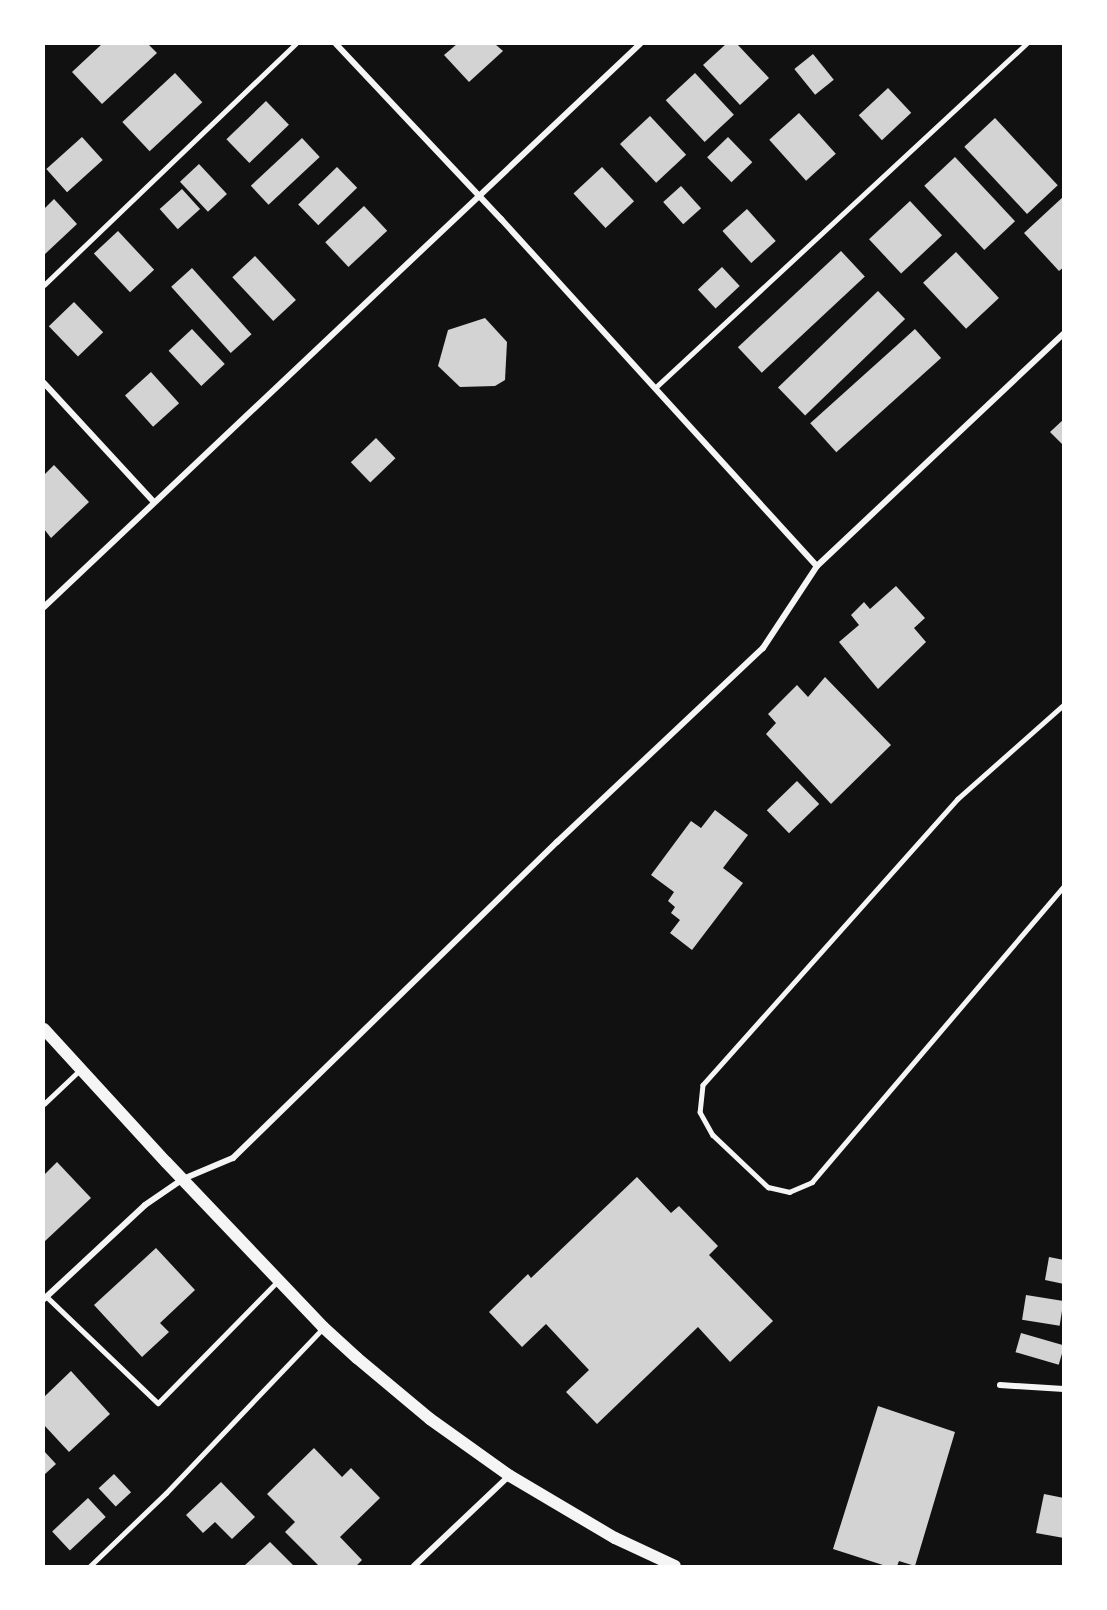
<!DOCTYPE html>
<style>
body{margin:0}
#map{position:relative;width:1107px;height:1610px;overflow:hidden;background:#111;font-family:Poppins,sans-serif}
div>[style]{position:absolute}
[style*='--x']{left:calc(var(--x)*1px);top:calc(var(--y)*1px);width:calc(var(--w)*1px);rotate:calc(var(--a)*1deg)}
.building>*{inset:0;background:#d3d3d3;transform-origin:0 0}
.service>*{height:4.5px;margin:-2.25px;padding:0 2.25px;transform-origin:2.25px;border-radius:2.25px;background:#f5f5f5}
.minor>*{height:6px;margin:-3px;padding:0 3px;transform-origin:3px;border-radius:3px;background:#f5f5f5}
.secondary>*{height:12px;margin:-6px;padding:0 6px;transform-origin:6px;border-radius:6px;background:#f5f5f5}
span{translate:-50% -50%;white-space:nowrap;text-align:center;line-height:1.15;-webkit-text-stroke:6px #fff;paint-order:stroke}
.frame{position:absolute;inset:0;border:45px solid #fff;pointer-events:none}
</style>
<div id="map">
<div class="building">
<i style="clip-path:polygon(102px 44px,148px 44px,157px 53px,102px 104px,72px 72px)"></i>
<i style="clip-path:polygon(457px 44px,495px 44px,503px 51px,469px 82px,444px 55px)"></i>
<i style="clip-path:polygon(726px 44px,737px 44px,769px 78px,740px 105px,703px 65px)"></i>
<i style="left:813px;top:54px;width:33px;height:24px;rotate:51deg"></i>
<i style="left:175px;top:73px;width:40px;height:72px;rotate:47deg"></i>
<i style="left:695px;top:73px;width:57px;height:40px;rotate:47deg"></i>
<i style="left:888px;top:88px;width:34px;height:40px;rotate:47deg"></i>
<i style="left:266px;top:101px;width:33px;height:55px;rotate:46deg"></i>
<i style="left:799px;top:113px;width:55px;height:40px;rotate:48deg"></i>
<i style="left:650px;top:116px;width:53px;height:41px;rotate:47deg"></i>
<i style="left:995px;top:118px;width:92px;height:42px;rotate:47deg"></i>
<i style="left:82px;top:137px;width:31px;height:48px;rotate:48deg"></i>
<i style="left:728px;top:137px;width:35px;height:29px;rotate:46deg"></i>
<i style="left:302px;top:138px;width:26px;height:70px;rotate:47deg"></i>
<i style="left:955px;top:157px;width:88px;height:42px;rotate:47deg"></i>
<i style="left:199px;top:164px;width:41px;height:26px;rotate:47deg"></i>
<i style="left:337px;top:167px;width:29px;height:54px;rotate:46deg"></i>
<i style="left:602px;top:167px;width:47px;height:39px;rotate:47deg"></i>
<i style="left:681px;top:186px;width:30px;height:24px;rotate:48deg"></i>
<i style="left:182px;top:189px;width:27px;height:30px;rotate:48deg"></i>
<i style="clip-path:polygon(1064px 196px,1064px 267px,1059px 271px,1024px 233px)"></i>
<i style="clip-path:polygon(54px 199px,77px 224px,44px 255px,44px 209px)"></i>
<i style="left:910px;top:201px;width:47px;height:56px;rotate:47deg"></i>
<i style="left:364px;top:206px;width:34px;height:53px;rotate:47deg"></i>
<i style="left:747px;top:209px;width:43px;height:33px;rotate:48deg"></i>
<i style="left:118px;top:231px;width:53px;height:33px;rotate:47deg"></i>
<i style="left:841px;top:251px;width:35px;height:141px;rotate:47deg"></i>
<i style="left:956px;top:252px;width:63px;height:45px;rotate:47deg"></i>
<i style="left:255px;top:256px;width:60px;height:31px;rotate:47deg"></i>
<i style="left:722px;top:267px;width:26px;height:33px;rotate:47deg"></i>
<i style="left:192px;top:268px;width:89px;height:28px;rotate:48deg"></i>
<i style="left:878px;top:291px;width:39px;height:139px;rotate:46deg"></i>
<i style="left:74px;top:302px;width:42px;height:35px;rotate:46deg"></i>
<i style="clip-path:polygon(485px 318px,507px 342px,505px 380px,495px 386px,460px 387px,438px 366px,448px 330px)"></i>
<i style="left:192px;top:329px;width:48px;height:32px;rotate:47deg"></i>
<i style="left:915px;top:329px;width:39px;height:141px;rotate:48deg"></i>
<i style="left:151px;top:372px;width:42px;height:35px;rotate:48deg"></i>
<i style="clip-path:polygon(1064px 419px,1064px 446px,1050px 432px)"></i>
<i style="left:376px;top:438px;width:28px;height:35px;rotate:46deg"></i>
<i style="clip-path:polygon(54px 465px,89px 502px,51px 538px,44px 529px,44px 475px)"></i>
<i style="clip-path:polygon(896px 586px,925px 618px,914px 628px,926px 642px,878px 689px,839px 642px,859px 625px,851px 615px,864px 602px,870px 609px)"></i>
<i style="clip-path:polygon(825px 677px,891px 745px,831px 804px,766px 734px,776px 723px,768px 714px,797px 685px,808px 697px)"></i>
<i style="left:797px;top:781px;width:32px;height:42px;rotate:46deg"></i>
<i style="clip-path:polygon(715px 810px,748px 835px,723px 868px,743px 883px,692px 950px,670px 933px,680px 920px,671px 913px,675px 907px,668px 901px,674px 892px,651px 875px,691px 821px,701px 828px)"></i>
<i style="clip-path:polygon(57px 1162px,91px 1198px,44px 1242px,44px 1175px)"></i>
<i style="clip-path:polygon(637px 1177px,671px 1213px,679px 1206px,718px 1246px,709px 1255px,773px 1321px,730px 1362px,698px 1327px,597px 1424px,566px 1392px,589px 1370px,546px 1324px,522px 1347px,489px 1312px,528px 1274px,531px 1278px)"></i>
<i style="clip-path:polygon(156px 1248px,195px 1290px,160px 1323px,169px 1332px,142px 1357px,94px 1305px)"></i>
<i style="clip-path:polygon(1049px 1257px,1064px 1260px,1064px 1284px,1045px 1280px)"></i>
<i style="left:1026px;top:1295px;width:38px;height:25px;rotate:9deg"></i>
<i style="left:1021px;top:1333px;width:45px;height:20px;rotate:16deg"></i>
<i style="clip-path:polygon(71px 1371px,110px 1414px,69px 1452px,44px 1425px,44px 1397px)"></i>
<i style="clip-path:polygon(878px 1406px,955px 1432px,915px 1566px,899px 1561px,897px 1566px,886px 1566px,833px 1549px)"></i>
<i style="clip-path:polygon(314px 1448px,342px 1477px,351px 1468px,380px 1498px,340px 1537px,362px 1560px,356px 1566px,319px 1566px,285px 1532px,295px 1522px,267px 1494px)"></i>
<i style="clip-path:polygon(44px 1451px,56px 1464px,44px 1475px)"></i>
<i style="left:114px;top:1474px;width:25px;height:21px;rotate:47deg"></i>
<i style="clip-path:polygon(221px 1482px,255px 1517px,232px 1539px,215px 1522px,203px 1533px,186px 1515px)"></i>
<i style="clip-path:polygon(1044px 1494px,1064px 1498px,1064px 1538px,1036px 1533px)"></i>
<i style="left:88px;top:1498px;width:26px;height:49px;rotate:47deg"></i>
<i style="clip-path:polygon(270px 1542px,294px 1566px,244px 1566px)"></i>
</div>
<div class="service">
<i style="--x:44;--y:285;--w:348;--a:-43.8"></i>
<i style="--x:655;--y:388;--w:506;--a:-42.84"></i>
<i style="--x:1064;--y:705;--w:142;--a:138.4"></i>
<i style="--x:958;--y:799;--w:383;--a:131.7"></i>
<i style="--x:703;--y:1085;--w:27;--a:96"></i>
<i style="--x:700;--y:1112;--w:26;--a:61"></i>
<i style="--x:713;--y:1135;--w:76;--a:43.4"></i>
<i style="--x:768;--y:1187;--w:22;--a:13"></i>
<i style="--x:789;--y:1192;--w:25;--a:-23"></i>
<i style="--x:812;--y:1182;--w:389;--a:-49.6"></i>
<i style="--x:44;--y:1104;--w:51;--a:-43.4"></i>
<i style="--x:46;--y:1296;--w:155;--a:43.7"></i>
<i style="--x:158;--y:1403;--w:170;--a:-45.5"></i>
<i style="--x:90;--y:1566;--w:105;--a:-43.8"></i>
<i style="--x:166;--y:1493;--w:228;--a:-46.4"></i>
</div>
<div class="minor">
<i style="--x:336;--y:44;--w:241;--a:46.7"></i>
<i style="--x:501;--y:219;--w:469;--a:47.7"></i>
<i style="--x:44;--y:383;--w:162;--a:47.3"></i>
<i style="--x:44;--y:607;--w:820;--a:-43.37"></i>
<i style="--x:44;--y:1299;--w:138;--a:-42.9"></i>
<i style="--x:145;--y:1205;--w:46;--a:-34.4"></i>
<i style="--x:183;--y:1179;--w:54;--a:-22.8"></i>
<i style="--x:233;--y:1158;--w:453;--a:-44.3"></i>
<i style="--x:557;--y:842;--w:283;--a:-43.3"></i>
<i style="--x:763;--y:648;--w:98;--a:-56.6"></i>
<i style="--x:817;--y:566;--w:340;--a:-43.3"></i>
<i style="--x:1000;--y:1385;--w:64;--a:3.6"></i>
<i style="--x:414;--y:1566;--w:131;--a:-43.5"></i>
</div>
<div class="secondary">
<i style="--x:44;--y:1029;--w:180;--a:47.5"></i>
<i style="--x:166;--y:1162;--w:228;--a:46.4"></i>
<i style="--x:323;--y:1327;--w:46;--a:42.4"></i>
<i style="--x:357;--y:1358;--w:95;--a:39.9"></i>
<i style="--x:430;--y:1419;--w:98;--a:35.5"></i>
<i style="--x:510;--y:1476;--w:122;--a:30.6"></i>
<i style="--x:615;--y:1538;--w:66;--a:25"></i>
</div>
<div class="frame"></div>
</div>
